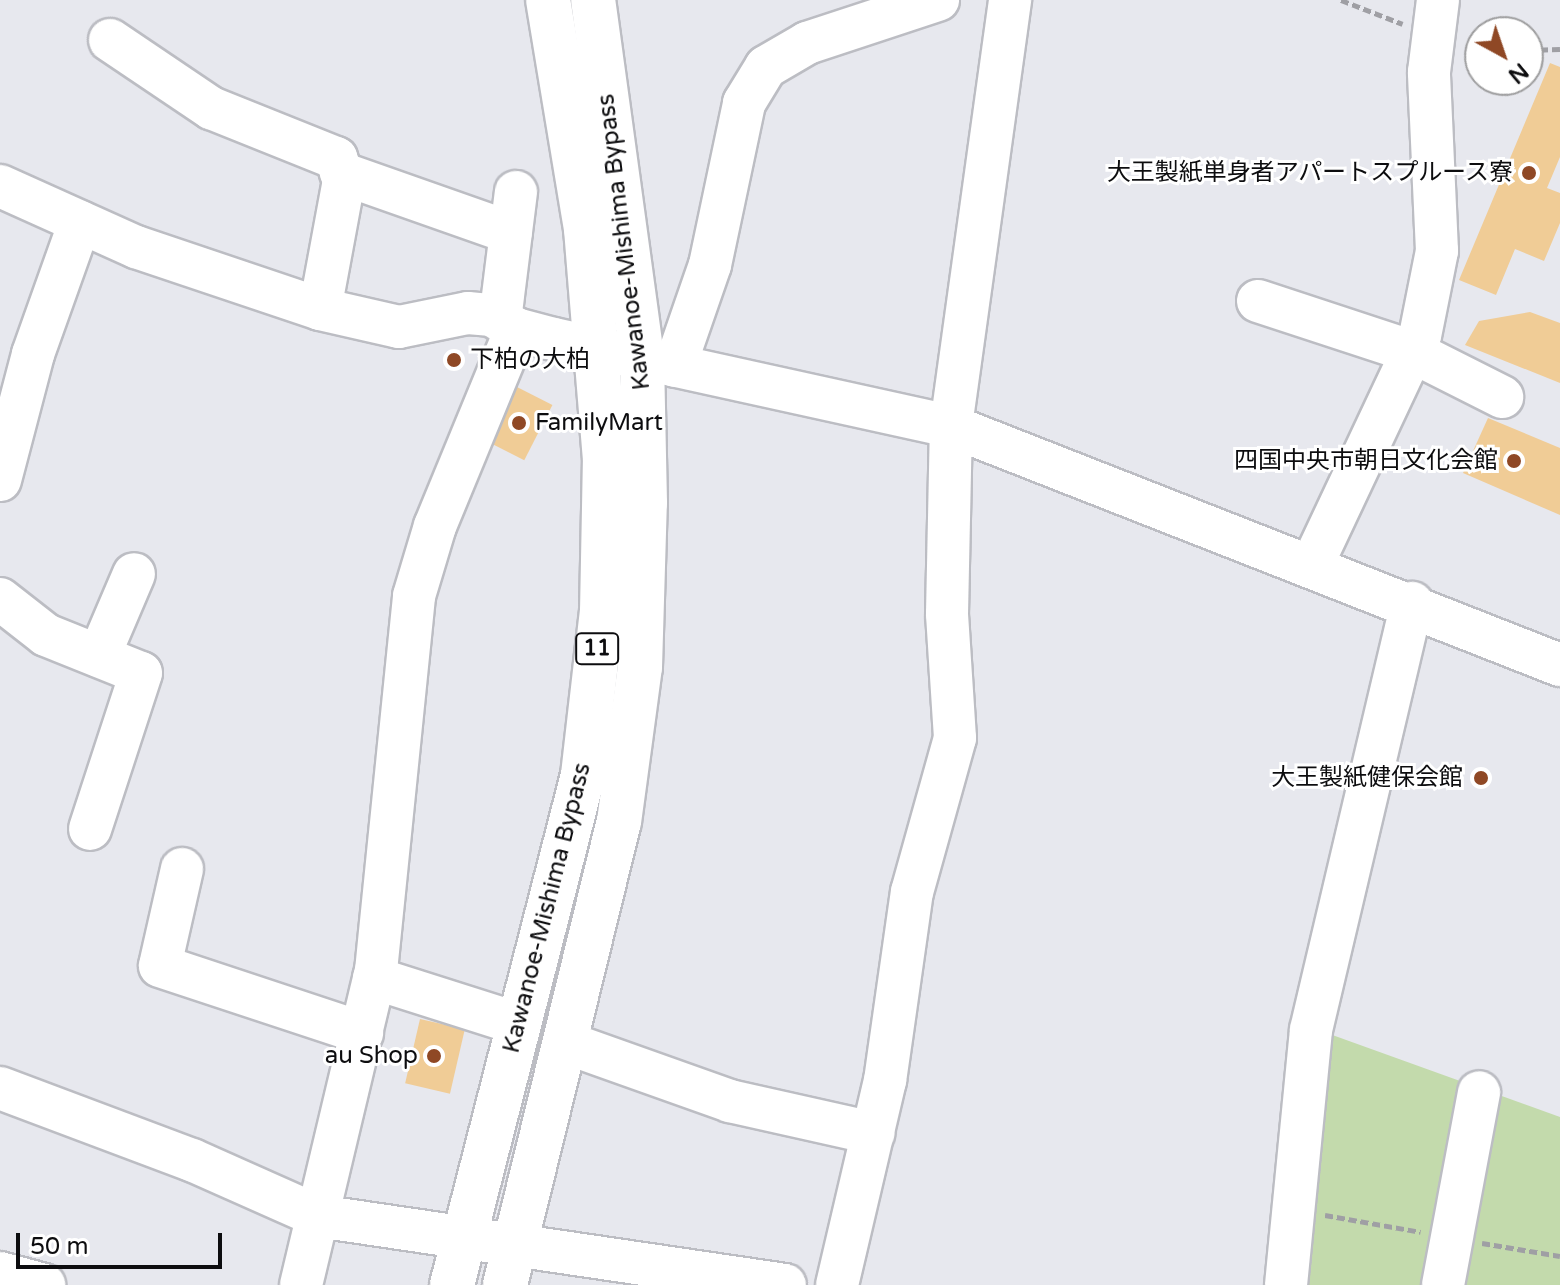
<!DOCTYPE html>
<meta charset="utf-8">
<style>
body{margin:0}
#map{position:relative;width:1560px;height:1285px;overflow:hidden;background:#e7e8ee;font-family:"Varela Round","Noto Sans JP",sans-serif}
div>[style]{position:absolute}
[style*='--x']{left:calc(var(--x)*1px);top:calc(var(--y)*1px);width:calc(var(--w)*1px);rotate:calc(var(--a)*1deg)}
.green>*{inset:0;background:#c3daac}
.building>*{inset:0;background:#f0cc96;transform-origin:0 0}
.path>*{height:5px;margin-top:-2.5px;transform-origin:0;background:repeating-linear-gradient(90deg,#9f9fa4 0 8px,transparent 0 12px)}
.roads{filter:drop-shadow(2px 0 #bcbdc3) drop-shadow(-2px 0 #bcbdc3) drop-shadow(0 2px #bcbdc3) drop-shadow(0 -2px #bcbdc3)}
.minor>*{height:42px;margin:-21px;padding:0 21px;transform-origin:21px;border-radius:21px;background:#fff}
.highway>*{height:44px;margin:-22px;padding:0 22px;transform-origin:22px;border-radius:22px;background:#fff}
.dots>*{width:22px;height:22px;translate:-50% -50%;box-sizing:border-box;border:4px solid #fff;border-radius:50%}
span{translate:-50% -50%;white-space:nowrap;text-align:center;line-height:1.15;-webkit-text-stroke:6px #fff;paint-order:stroke}
.shield-label span{padding:2px 6px;background:#fff;border:2px solid;border-radius:6px;-webkit-text-stroke-width:0}
.shield-label{font-size:22px;color:#0d0d0f;font-weight:700}
.poi-label{font-size:24px;color:#0d0d0f}
.right{translate:-100% -50%;text-align:right}
.left{translate:0 -50%;text-align:left}
.street-label{font-size:24px;color:#0d0d0f}
.north{position:absolute;left:1464px;top:16px;width:80px;height:80px;box-sizing:border-box;background:#fff;border:2px solid #9e9e9f;border-radius:50%;rotate:140deg;font-size:22px;font-weight:700;line-height:32px;text-align:center;color:#0d0d0f}
.north::after{content:'';display:block;margin:auto;width:28px;height:36px;background:#8f4825;clip-path:polygon(50% 0,100% 100%,50% 72%,0 100%)}
.scale{position:absolute;left:16px;top:1233px;width:206px;height:36px;box-sizing:border-box;border:4px solid #0d0d0f;border-top:0;padding-left:10px;font-size:24px;line-height:28px;white-space:nowrap;color:#0d0d0f;-webkit-text-stroke:6px #fff;paint-order:stroke}
</style>
<div id="map">
<div class="green">
<i style="clip-path:polygon(1324px 1032px,1560px 1117px,1560px 1285px,1296px 1285px)"></i>
</div>
<div class="building">
<i style="clip-path:polygon(1550px 63px,1560px 67px,1560px 157px,1547px 188px,1560px 193px,1560px 223px,1544px 261px,1515px 249px,1496px 295px,1459px 280px)"></i>
<i style="clip-path:polygon(1530px 312px,1560px 323px,1560px 383px,1465px 345px,1479px 321px)"></i>
<i style="left:515px;top:386px;width:42px;height:62px;rotate:27deg"></i>
<i style="clip-path:polygon(1488px 418px,1560px 448px,1560px 515px,1463px 473px)"></i>
<i style="left:420px;top:1019px;width:46px;height:66px;rotate:13deg"></i>
</div>
<div class="path">
<i style="--x:1341;--y:0;--w:66;--a:21.2"></i>
<i style="--x:1466;--y:45;--w:15;--a:16"></i>
<i style="--x:1528;--y:50;--w:32;--a:-2"></i>
<i style="--x:1325;--y:1215;--w:97;--a:10"></i>
<i style="--x:1482;--y:1243;--w:79;--a:9.5"></i>
</div>
<div class="roads">
<div class="minor">
<i style="--x:110;--y:40;--w:122;--a:34"></i>
<i style="--x:211;--y:108;--w:135;--a:21.8"></i>
<i style="--x:336;--y:158;--w:23;--a:70"></i>
<i style="--x:344;--y:180;--w:131;--a:100.5"></i>
<i style="--x:341;--y:173;--w:180;--a:19.4"></i>
<i style="--x:0;--y:186;--w:149;--a:24.2"></i>
<i style="--x:136;--y:247;--w:194;--a:18.6"></i>
<i style="--x:320;--y:309;--w:81;--a:12.8"></i>
<i style="--x:399;--y:327;--w:70;--a:-11.5"></i>
<i style="--x:468;--y:313;--w:24;--a:5"></i>
<i style="--x:492;--y:315;--w:28;--a:30"></i>
<i style="--x:516;--y:329;--w:39;--a:15"></i>
<i style="--x:554;--y:339;--w:406;--a:12.4"></i>
<i style="--x:951;--y:426;--w:654;--a:21.43"></i>
<i style="--x:1258;--y:301;--w:163;--a:18.2"></i>
<i style="--x:1413;--y:352;--w:100;--a:26.8"></i>
<i style="--x:500;--y:320;--w:129;--a:-82.9"></i>
<i style="--x:675;--y:366;--w:107;--a:-70.9"></i>
<i style="--x:710;--y:265;--w:166;--a:-78.1"></i>
<i style="--x:744;--y:103;--w:42;--a:-58.6"></i>
<i style="--x:766;--y:67;--w:48;--a:-30.3"></i>
<i style="--x:807;--y:43;--w:138;--a:-18.2"></i>
<i style="--x:0;--y:480;--w:130;--a:-75.3"></i>
<i style="--x:33;--y:354;--w:140;--a:-70.4"></i>
<i style="--x:1312;--y:565;--w:253;--a:-64.8"></i>
<i style="--x:1420;--y:336;--w:87;--a:-78.7"></i>
<i style="--x:1437;--y:251;--w:179;--a:-92.6"></i>
<i style="--x:1429;--y:72;--w:73;--a:-82.9"></i>
<i style="--x:0;--y:599;--w:58;--a:38"></i>
<i style="--x:46;--y:635;--w:102;--a:21.8"></i>
<i style="--x:141;--y:673;--w:164;--a:108.1"></i>
<i style="--x:99;--y:656;--w:89;--a:-66.9"></i>
<i style="--x:182;--y:869;--w:99;--a:102.8"></i>
<i style="--x:160;--y:966;--w:213;--a:18.3"></i>
<i style="--x:374;--y:978;--w:152;--a:17.6"></i>
<i style="--x:567;--y:1043;--w:173;--a:19.6"></i>
<i style="--x:730;--y:1101;--w:147;--a:12.6"></i>
<i style="--x:0;--y:1088;--w:205;--a:20.6"></i>
<i style="--x:192;--y:1160;--w:138;--a:24"></i>
<i style="--x:318;--y:1216;--w:472;--a:8.4"></i>
<i style="--x:0;--y:1273;--w:46;--a:15.3"></i>
<i style="--x:301;--y:1285;--w:323;--a:-76.6"></i>
<i style="--x:376;--y:971;--w:377;--a:-84.2"></i>
<i style="--x:414;--y:596;--w:73;--a:-73.3"></i>
<i style="--x:435;--y:526;--w:213;--a:-67.6"></i>
<i style="--x:837;--y:1285;--w:210;--a:-76.8"></i>
<i style="--x:885;--y:1081;--w:191;--a:-81.9"></i>
<i style="--x:912;--y:892;--w:160;--a:-74.4"></i>
<i style="--x:955;--y:738;--w:124;--a:-93.7"></i>
<i style="--x:947;--y:614;--w:188;--a:-88.8"></i>
<i style="--x:951;--y:426;--w:430;--a:-82.1"></i>
<i style="--x:1286;--y:1285;--w:256;--a:-84.4"></i>
<i style="--x:1311;--y:1030;--w:439;--a:-76.7"></i>
<i style="--x:1443;--y:1285;--w:196;--a:-79.4"></i>
</div>
<div class="highway">
<i style="--x:452;--y:1285;--w:527;--a:-75.59"></i>
<i style="--x:583;--y:775;--w:164;--a:-83.4"></i>
<i style="--x:602;--y:612;--w:152;--a:-88.9"></i>
<i style="--x:605;--y:460;--w:232;--a:-94.7"></i>
<i style="--x:586;--y:229;--w:232;--a:-99.4"></i>
<i style="--x:505;--y:1285;--w:477;--a:-76.2"></i>
<i style="--x:619;--y:822;--w:156;--a:-82.3"></i>
<i style="--x:640;--y:667;--w:164;--a:-88.3"></i>
<i style="--x:645;--y:503;--w:146;--a:-91.2"></i>
<i style="--x:642;--y:357;--w:360;--a:-97.8"></i>
</div>
</div>
<div class="dots">
<i style="left:1529px;top:173px;background:#8f4825"></i>
<i style="left:454px;top:360px;background:#8f4825"></i>
<i style="left:519px;top:423px;background:#8f4825"></i>
<i style="left:1514px;top:461px;background:#8f4825"></i>
<i style="left:1481px;top:778px;background:#8f4825"></i>
<i style="left:434px;top:1056px;background:#8f4825"></i>
</div>
<div class="shield-label">
<span style="left:597px;top:649px">11</span>
</div>
<div class="poi-label">
<span class="right" style="left:1513px;top:173px">大王製紙単身者アパートスプルース寮</span>
<span class="left" style="left:470px;top:360px">下柏の大柏</span>
<span class="left" style="left:535px;top:423px">FamilyMart</span>
<span class="right" style="left:1498px;top:461px">四国中央市朝日文化会館</span>
<span class="right" style="left:1463px;top:778px">大王製紙健保会館</span>
<span class="right" style="left:418px;top:1056px">au Shop</span>
</div>
<div class="street-label">
<span style="left:624px;top:242px;rotate:-97deg">Kawanoe-Mishima Bypass</span>
<span style="left:547px;top:908px;rotate:-76deg">Kawanoe-Mishima Bypass</span>
</div>
<div class="north">N</div>
<div class="scale">50 m</div>
</div>
